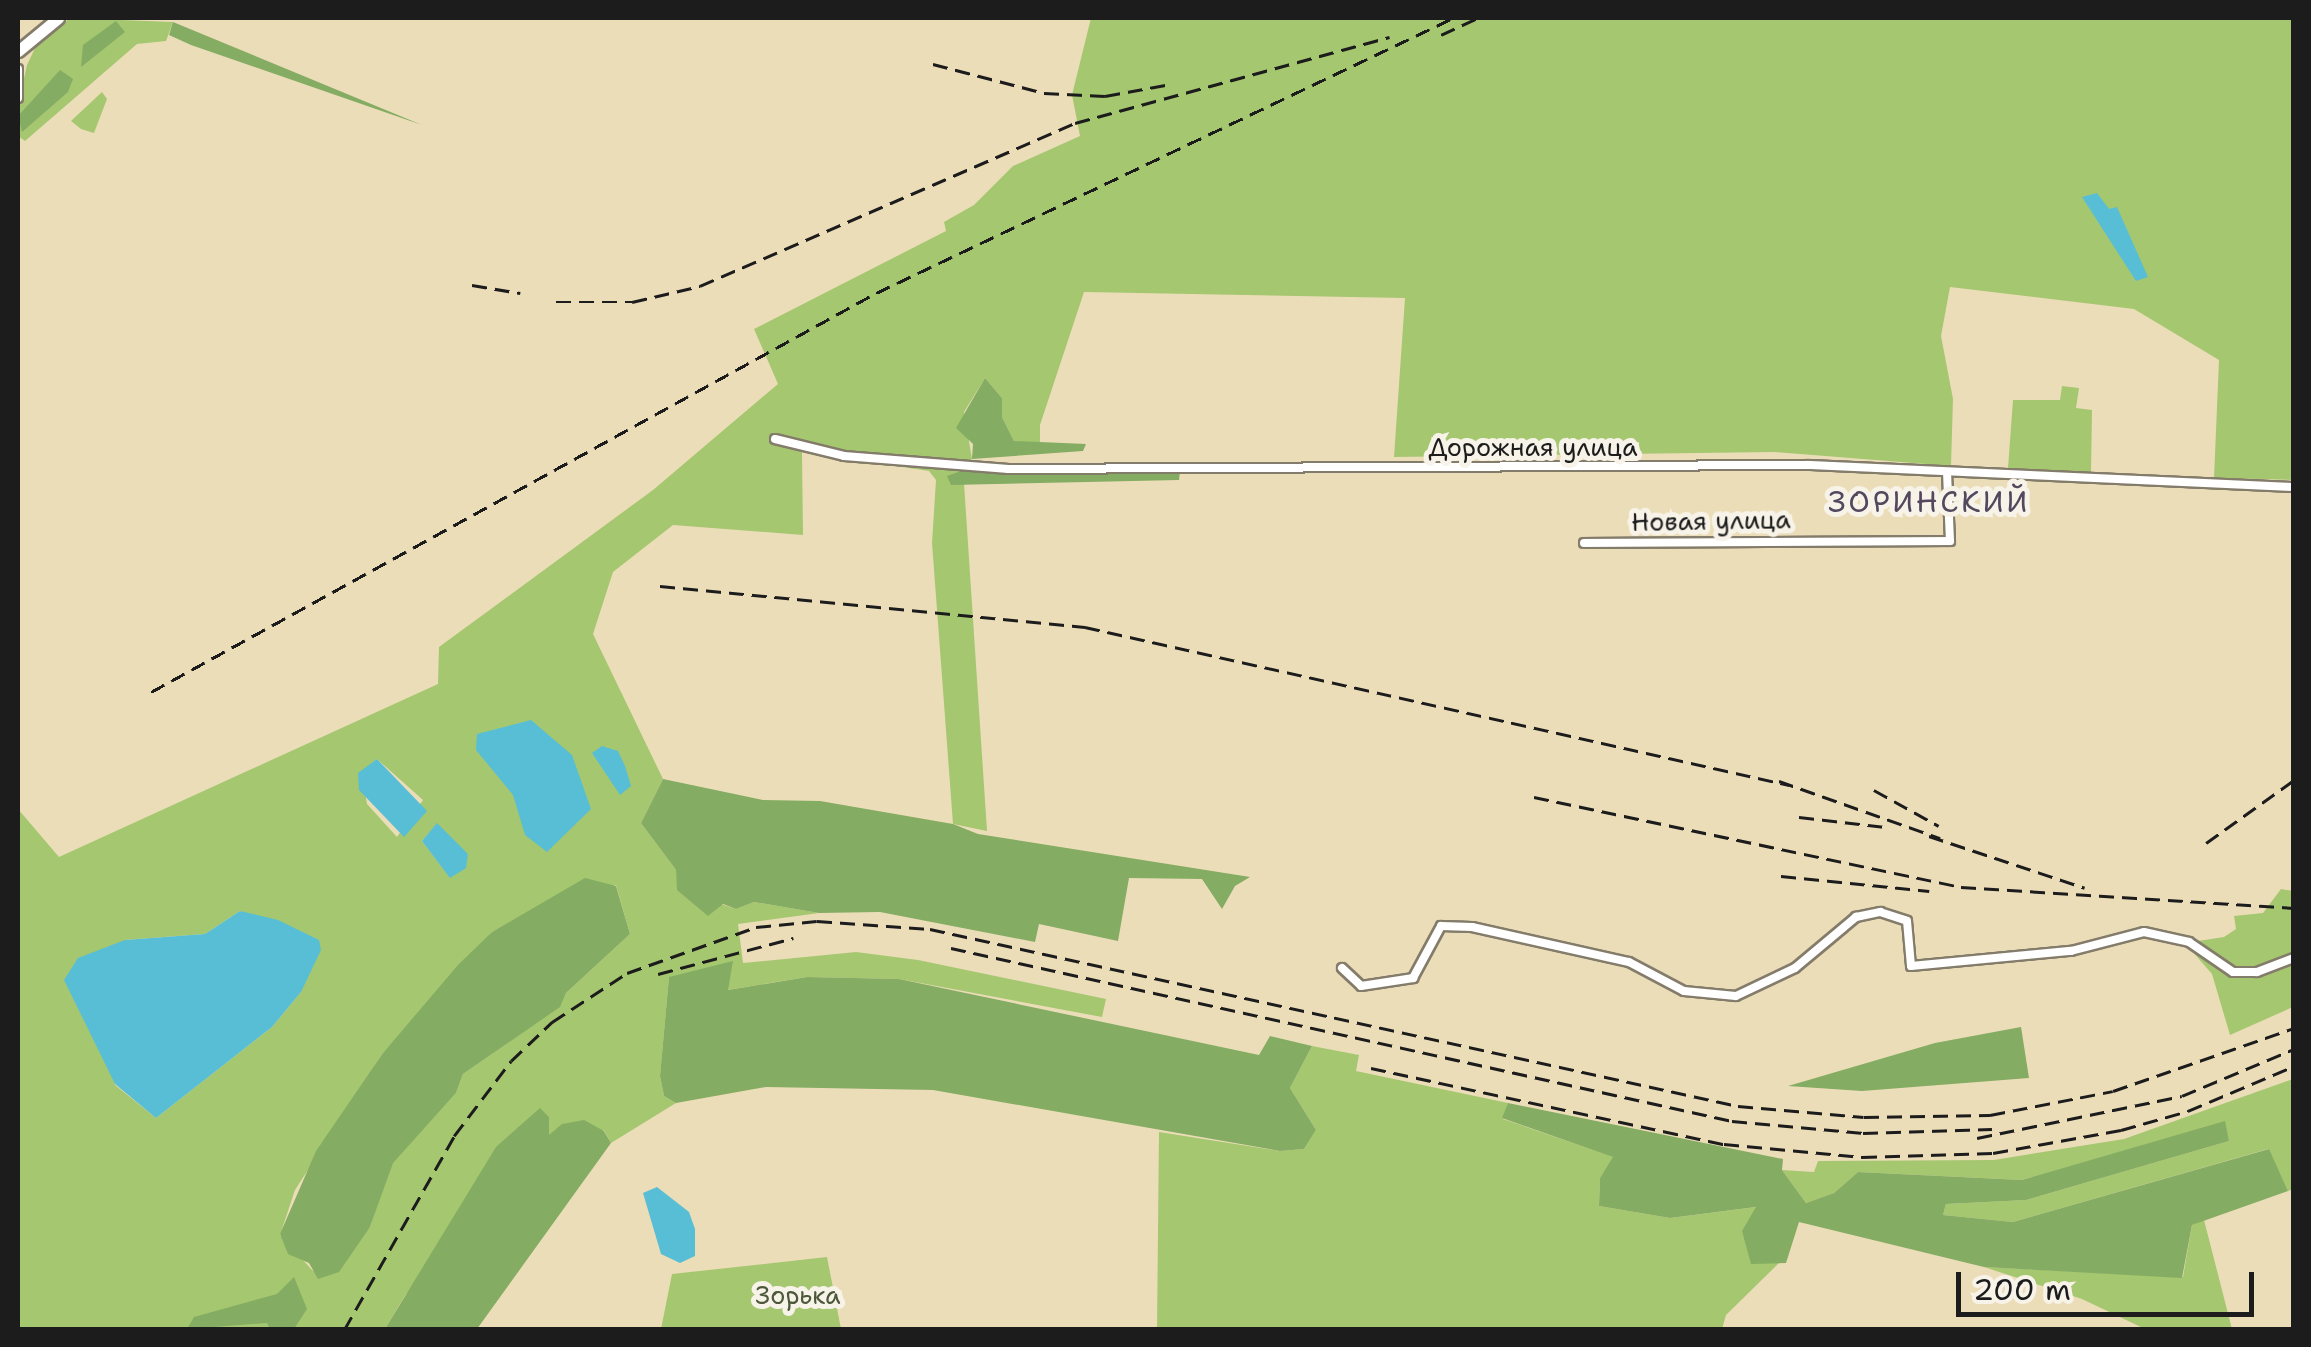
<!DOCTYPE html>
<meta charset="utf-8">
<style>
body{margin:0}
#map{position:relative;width:2311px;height:1347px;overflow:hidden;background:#ecddb9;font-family:"Shantell Sans",sans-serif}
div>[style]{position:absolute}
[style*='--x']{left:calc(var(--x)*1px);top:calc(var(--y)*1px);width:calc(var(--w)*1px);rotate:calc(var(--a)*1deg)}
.green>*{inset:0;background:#a5c770}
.forest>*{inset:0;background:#84ac62}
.water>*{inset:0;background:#57bed5}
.roads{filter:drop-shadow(2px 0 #847c6a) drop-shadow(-2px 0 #847c6a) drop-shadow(0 2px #847c6a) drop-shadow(0 -2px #847c6a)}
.street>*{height:8px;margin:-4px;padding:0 4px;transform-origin:4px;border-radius:4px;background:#fff}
.secondary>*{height:11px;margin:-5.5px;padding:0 5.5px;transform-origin:5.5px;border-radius:5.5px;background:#fff}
.rail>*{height:2.5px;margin-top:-1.25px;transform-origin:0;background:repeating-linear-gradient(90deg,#1c1c1c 0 15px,transparent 0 23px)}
span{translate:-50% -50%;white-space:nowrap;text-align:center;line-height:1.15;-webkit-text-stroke:10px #f7f3e8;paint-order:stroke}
.street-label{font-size:25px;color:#1c1c1c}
.park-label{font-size:25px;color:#4c5839}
.quarter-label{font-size:30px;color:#54485e;letter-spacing:2.5px}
.frame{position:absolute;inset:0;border:20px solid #1c1c1c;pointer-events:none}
.scale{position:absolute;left:1956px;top:1272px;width:298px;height:45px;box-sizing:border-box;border:5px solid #1c1c1c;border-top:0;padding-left:12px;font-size:30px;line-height:35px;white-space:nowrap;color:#1c1c1c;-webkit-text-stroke:8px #f7f3e8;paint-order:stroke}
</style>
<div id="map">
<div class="green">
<i style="clip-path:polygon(70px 18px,173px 22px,166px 41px,137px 44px,25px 141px,18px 136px,18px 105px,27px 65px,36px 46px)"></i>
<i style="clip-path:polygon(evenodd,1091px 18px,2293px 18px,2293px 480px,2214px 478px,2219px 360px,2134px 309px,1950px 287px,1941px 336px,1953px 399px,1951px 466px,1774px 452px,1394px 457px,1405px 298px,1084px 292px,1040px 425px,1040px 444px,1014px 441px,1002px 417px,1002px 398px,985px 378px,964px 412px,972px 459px,951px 485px,964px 483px,987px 831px,953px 824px,932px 543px,936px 480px,929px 471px,802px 452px,803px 535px,673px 525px,613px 572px,593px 634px,663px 779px,641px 823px,676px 870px,678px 890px,736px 909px,754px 902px,819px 913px,738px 924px,743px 963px,856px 952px,918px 960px,1106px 999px,1102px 1017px,899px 979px,807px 977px,727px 990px,669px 977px,660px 1076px,664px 1096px,676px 1103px,611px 1143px,604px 1130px,406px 1294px,385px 1329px,18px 1329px,18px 809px,59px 857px,438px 684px,439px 647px,653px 490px,778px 384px,754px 329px,946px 231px,944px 222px,974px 205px,1013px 166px,1080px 136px,1072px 95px,1091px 18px,377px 759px,423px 800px,397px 837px,367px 804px,362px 772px,377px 759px,1091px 18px,437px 824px,468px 855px,450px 877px,422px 841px,437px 824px,1091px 18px,616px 885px,630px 934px,566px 993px,559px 1007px,463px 1074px,456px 1093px,392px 1163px,370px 1227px,313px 1271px,280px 1235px,295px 1190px,383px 1053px,492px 932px,519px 917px,616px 885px,1091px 18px,240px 911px,289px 929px,301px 992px,272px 1027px,156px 1118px,115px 1085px,112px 1068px,125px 940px,205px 934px,240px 911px)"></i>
<i style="clip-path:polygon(102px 92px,107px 99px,94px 133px,81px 129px,71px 121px)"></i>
<i style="clip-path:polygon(2062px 386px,2079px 388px,2076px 408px,2092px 410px,2091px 473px,2008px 468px,2013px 400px,2060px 400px)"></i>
<i style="clip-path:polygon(2281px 889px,2293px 891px,2293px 1007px,2230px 1035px,2212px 974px,2185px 943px,2224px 937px,2236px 929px,2234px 916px,2263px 913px)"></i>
<i style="clip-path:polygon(1312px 1046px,1359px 1055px,1356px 1071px,1508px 1103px,1503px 1119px,1614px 1157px,1600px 1178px,1599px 1206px,1670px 1218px,1757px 1207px,1751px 1263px,1779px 1263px,1726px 1315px,1722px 1329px,1157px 1330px,1159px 1132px,1280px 1151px,1304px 1149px,1316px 1130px,1290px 1088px)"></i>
<i style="clip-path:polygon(2293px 1079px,2294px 1189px,2288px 1191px,2268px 1149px,2013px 1222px,1943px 1215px,1946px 1204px,2026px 1200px,2229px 1141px,2224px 1122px,2022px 1180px,1858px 1172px,1834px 1193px,1806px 1203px,1782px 1170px,1814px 1172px,1818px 1161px,1994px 1160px,2124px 1139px)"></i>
<i style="clip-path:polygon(2204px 1220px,2232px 1329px,2145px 1329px,2082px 1299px,1984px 1267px,2183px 1277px,2192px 1225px)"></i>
<i style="clip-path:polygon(827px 1257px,841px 1329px,661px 1329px,672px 1274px)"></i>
</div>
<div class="forest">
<i style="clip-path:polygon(116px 21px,125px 32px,81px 67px,83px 45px)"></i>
<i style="clip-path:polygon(173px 22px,422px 125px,191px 45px,169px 35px)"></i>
<i style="clip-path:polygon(60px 70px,73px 79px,68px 92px,22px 132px,18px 116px)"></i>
<i style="clip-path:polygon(985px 378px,1002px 398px,1002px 417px,1014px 441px,1086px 444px,1083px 451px,972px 459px,973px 444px,956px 428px)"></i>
<i style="clip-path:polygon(967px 469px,1180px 471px,1179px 480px,951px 485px,947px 476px)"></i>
<i style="clip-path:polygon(663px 779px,763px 800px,820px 801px,953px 824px,978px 834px,1250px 877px,1235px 886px,1222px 909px,1202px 879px,1129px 878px,1118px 941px,1039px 924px,1035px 942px,880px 912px,819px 913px,754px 902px,736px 909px,723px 904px,708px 916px,677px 890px,676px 870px,641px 823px)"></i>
<i style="clip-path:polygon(585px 878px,616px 886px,630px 934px,566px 993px,560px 1007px,463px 1074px,456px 1093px,393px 1163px,370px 1227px,339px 1272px,318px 1279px,309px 1263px,288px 1254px,280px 1234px,316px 1151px,383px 1053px,458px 965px,492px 932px)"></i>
<i style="clip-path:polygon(733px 961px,728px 990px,807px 977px,899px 979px,1259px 1055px,1270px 1036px,1312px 1046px,1290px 1088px,1316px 1130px,1304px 1149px,1280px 1151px,933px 1090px,766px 1087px,676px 1103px,664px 1096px,660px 1076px,669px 977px)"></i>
<i style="clip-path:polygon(2021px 1027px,2029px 1078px,1862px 1091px,1788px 1086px,1935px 1043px)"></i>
<i style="clip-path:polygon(1508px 1103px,1783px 1159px,1782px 1170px,1806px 1203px,1834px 1193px,1858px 1172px,2022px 1180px,2225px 1121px,2229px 1141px,2026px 1200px,1946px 1204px,1943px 1215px,2013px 1222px,2269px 1149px,2288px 1191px,2192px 1225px,2182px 1278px,1984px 1267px,1799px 1222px,1786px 1263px,1751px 1264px,1742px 1231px,1756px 1207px,1670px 1218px,1599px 1206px,1600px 1178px,1613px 1157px,1502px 1118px)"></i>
<i style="clip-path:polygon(540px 1108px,549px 1117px,549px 1135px,562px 1124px,584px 1120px,604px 1131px,611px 1143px,477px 1329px,385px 1329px,496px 1147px)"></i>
<i style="clip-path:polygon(294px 1277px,307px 1309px,294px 1329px,270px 1329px,267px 1323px,187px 1329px,194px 1317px,277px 1294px)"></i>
</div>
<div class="water">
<i style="clip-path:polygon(2097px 193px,2109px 209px,2117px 207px,2148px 277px,2136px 281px,2082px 197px)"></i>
<i style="clip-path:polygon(531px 720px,572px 755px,591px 809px,547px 852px,525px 835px,513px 795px,476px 750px,477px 734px)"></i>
<i style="clip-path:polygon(602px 746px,618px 751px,625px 766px,631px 786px,620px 795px,592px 753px)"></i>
<i style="clip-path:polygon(377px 759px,427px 811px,404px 837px,359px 790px,358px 773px)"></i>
<i style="clip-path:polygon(437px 823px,468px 854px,466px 868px,450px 878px,422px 841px)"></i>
<i style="clip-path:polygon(240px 911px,278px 920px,319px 940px,321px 950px,301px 992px,272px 1027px,156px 1118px,115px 1084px,64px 980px,78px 958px,125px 940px,205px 934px)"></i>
<i style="clip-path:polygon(657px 1187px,689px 1212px,695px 1229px,695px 1256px,680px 1263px,661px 1254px,643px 1193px)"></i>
</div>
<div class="roads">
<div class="street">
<i style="--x:18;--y:69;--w:29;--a:90"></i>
<i style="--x:775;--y:439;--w:71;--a:13.8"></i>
<i style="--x:844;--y:456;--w:165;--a:4.5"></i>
<i style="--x:1008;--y:469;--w:801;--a:-0.29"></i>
<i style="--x:1809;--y:465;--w:485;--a:2.6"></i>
<i style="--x:1584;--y:543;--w:366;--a:-0.3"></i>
<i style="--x:1950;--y:541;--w:68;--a:-92.5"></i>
<i style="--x:1342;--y:968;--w:26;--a:43"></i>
<i style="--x:1361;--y:986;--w:53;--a:-8.7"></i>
<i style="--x:1413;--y:978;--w:59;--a:-61.7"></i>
<i style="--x:1441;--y:926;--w:31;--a:2"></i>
<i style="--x:1472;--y:927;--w:161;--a:12.6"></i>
<i style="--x:1629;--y:962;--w:62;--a:27.8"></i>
<i style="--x:1684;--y:991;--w:52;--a:5.5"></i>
<i style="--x:1736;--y:996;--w:65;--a:-25.4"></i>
<i style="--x:1795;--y:968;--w:80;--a:-39.9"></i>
<i style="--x:1856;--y:917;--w:25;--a:-12"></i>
<i style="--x:1880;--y:912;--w:28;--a:18"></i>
<i style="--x:1907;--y:921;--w:45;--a:84.9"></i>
<i style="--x:1911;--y:966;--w:161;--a:-5.4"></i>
<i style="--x:2071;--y:951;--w:75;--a:-14.6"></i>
<i style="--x:2144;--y:932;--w:46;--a:12.5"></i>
<i style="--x:2189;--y:942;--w:53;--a:34.3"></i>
<i style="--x:2233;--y:972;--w:24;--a:0"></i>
<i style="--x:2257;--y:972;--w:40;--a:-21"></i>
</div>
<div class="secondary">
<i style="--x:18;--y:51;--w:52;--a:-39.5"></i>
</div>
</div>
<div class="rail">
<i style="--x:1441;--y:35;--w:40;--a:-25"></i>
<i style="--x:933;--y:64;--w:115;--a:14.6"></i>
<i style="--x:1044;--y:93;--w:61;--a:2.8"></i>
<i style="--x:1105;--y:96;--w:67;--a:-10.3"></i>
<i style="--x:472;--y:285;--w:49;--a:9.5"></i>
<i style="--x:556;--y:302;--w:76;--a:0"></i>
<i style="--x:632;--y:302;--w:70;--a:-13.2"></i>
<i style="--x:700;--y:286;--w:409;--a:-23.5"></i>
<i style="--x:1075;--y:123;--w:326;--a:-15.3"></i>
<i style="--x:660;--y:586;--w:427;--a:5.5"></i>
<i style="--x:1085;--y:627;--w:722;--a:12.65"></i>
<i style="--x:151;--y:692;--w:828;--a:-28.83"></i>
<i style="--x:876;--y:293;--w:639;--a:-25.48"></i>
<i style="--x:1779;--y:781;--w:171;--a:19.5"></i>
<i style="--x:1874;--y:790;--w:74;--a:29"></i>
<i style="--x:1534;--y:797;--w:436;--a:11.9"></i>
<i style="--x:1961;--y:887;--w:334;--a:3.6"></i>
<i style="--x:1799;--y:817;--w:87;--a:6.6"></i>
<i style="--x:1929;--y:836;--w:164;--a:18.4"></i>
<i style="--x:2206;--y:843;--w:108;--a:-35.6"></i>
<i style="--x:1781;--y:876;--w:149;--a:5.8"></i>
<i style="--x:951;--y:948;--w:800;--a:12.49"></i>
<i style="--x:1732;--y:1121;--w:132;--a:5.2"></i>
<i style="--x:1863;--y:1133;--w:129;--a:-1.8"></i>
<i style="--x:658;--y:974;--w:140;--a:-14.9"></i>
<i style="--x:1371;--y:1068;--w:361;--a:12.2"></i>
<i style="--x:1724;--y:1144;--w:139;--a:5.4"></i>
<i style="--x:1862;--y:1157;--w:131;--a:-1.7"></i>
<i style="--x:1993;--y:1153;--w:130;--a:-10.2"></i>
<i style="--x:2121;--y:1130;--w:70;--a:-15.8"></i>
<i style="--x:2188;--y:1111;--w:115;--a:-23"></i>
<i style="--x:1977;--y:1138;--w:209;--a:-11.6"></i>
<i style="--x:2182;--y:1096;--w:121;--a:-22.8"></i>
<i style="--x:344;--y:1330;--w:223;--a:-60.4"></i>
<i style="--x:454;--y:1136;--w:94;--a:-52.8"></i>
<i style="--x:511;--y:1061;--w:57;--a:-43.6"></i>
<i style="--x:552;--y:1022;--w:90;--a:-33.2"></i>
<i style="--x:627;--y:973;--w:137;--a:-19.6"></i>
<i style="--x:756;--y:927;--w:61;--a:-5.6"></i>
<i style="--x:817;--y:921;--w:113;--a:4"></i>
<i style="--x:930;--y:929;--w:827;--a:12.36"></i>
<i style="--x:1738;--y:1106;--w:126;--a:5"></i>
<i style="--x:1864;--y:1117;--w:126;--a:-0.9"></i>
<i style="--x:1990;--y:1115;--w:125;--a:-11"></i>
<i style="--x:2113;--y:1091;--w:192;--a:-19.2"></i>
</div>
<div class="street-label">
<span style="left:1533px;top:447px">Дорожная улица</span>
<span style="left:1711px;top:521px;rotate:-1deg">Новая улица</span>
</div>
<div class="park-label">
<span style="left:798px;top:1295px">Зорька</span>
</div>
<div class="quarter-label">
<span style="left:1929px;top:502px">ЗОРИНСКИЙ</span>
</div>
<div class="frame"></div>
<div class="scale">200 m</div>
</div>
